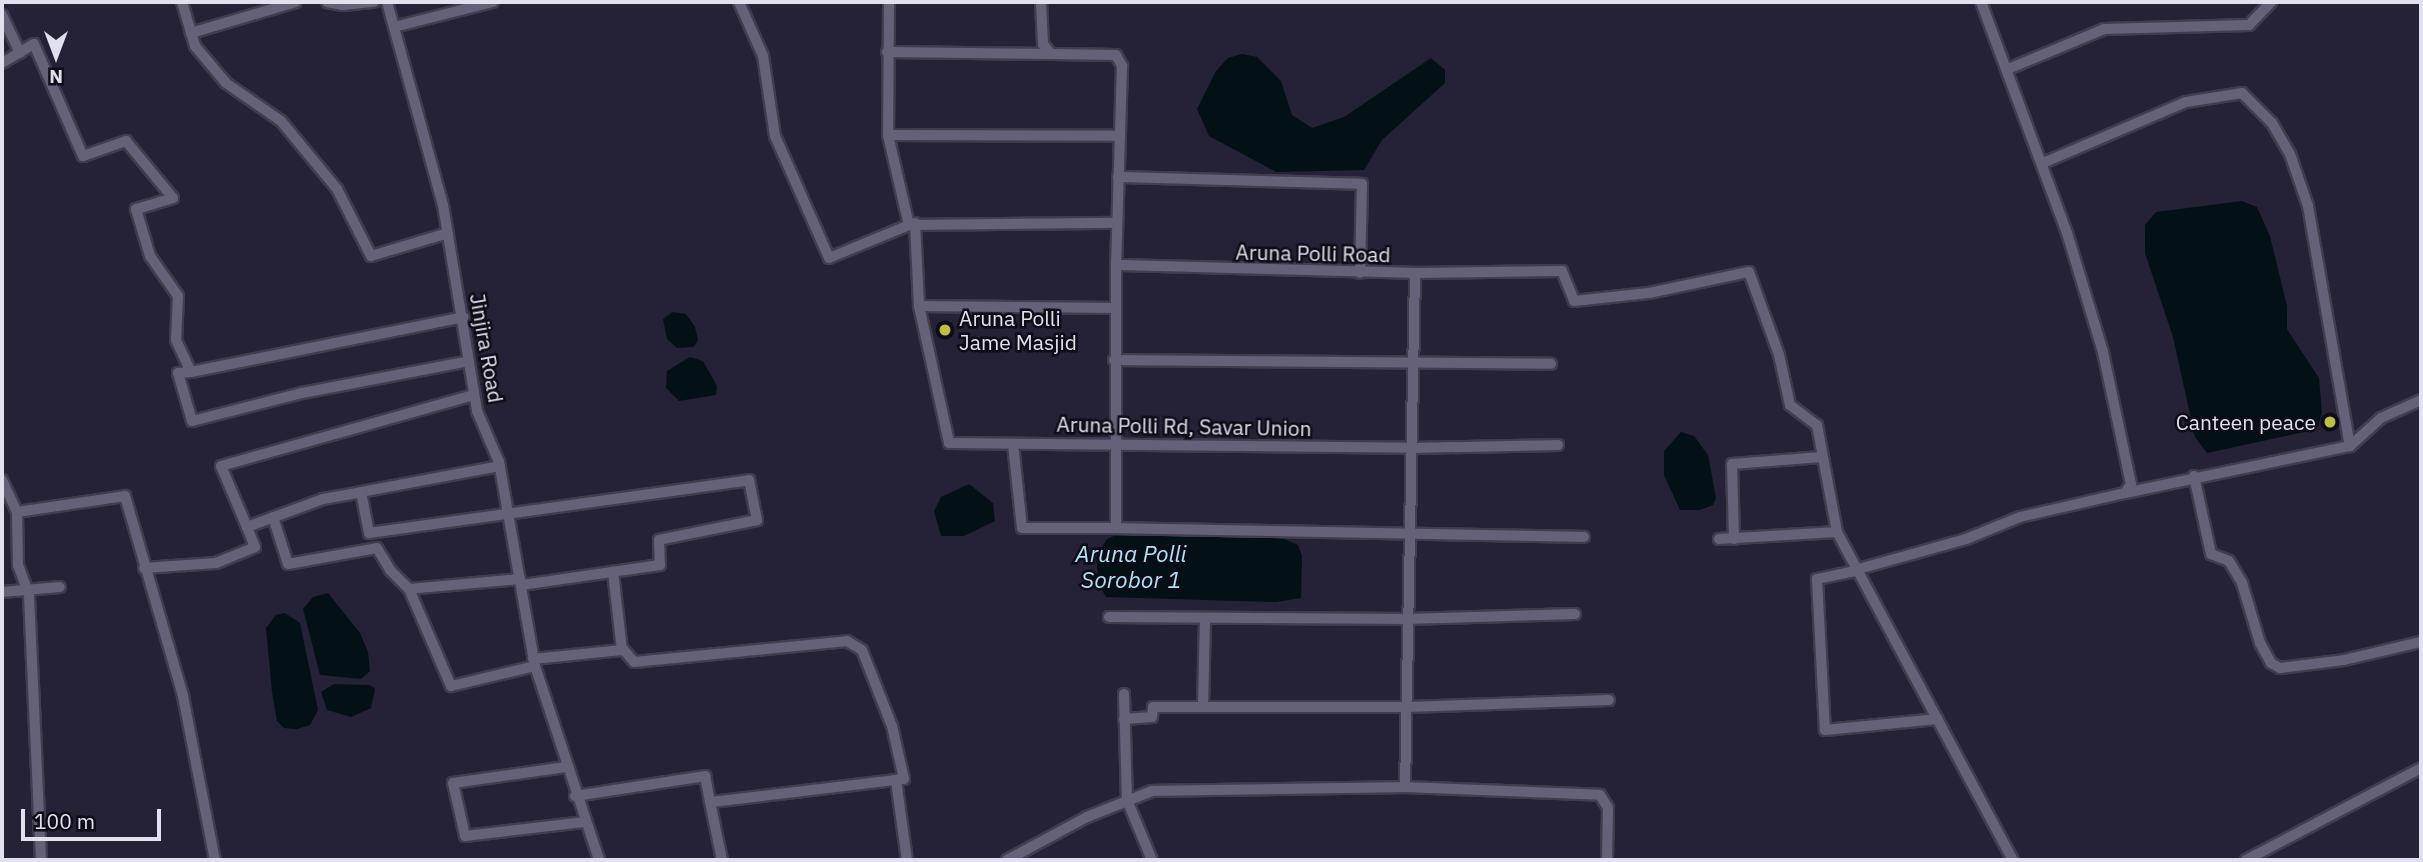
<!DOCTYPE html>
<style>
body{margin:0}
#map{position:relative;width:2423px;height:862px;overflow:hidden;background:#252136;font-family:"IBM Plex Sans",sans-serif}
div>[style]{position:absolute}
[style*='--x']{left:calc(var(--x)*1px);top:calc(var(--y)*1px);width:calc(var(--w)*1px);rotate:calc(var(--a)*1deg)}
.water>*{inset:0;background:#031116}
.roads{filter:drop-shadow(2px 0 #413d4f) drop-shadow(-2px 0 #413d4f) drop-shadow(0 2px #413d4f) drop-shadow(0 -2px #413d4f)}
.street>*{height:10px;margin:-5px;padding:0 5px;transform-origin:5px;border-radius:5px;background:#646179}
.dots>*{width:19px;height:19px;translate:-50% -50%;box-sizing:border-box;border:4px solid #0e0c16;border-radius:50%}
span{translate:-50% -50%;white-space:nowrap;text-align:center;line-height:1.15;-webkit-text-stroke:5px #0e0c16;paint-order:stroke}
.street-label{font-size:21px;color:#e1e0ee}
.poi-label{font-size:21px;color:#e1e0ee}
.left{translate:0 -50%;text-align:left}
.right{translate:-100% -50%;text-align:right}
.water-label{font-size:23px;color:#aee2f5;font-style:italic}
.frame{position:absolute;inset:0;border:4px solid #e1e0ee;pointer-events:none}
.north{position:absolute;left:21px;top:21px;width:70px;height:70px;-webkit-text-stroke:5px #0e0c16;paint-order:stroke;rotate:180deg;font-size:19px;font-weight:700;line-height:28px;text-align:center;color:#e1e0ee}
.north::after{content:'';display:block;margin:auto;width:24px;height:32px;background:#e1e0ee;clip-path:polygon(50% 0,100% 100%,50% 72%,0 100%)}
.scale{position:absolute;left:21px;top:809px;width:140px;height:32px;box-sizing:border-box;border:4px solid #e1e0ee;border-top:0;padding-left:9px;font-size:21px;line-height:24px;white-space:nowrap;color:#e1e0ee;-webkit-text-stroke:5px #0e0c16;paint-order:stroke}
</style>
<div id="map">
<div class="water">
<i style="clip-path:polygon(1242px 54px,1257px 57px,1281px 81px,1292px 115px,1312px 128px,1344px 117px,1431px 58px,1445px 70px,1445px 83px,1382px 140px,1364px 170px,1276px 172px,1209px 136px,1197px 109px,1216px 71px,1228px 58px)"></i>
<i style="clip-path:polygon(2242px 201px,2257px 207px,2270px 236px,2287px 306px,2287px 329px,2319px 378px,2322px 413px,2318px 426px,2309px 431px,2207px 453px,2195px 437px,2173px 337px,2145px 253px,2145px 225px,2156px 212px)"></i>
<i style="clip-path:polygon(673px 312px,686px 314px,695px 327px,698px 340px,694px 347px,677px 348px,667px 339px,663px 319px)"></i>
<i style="clip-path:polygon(690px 357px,703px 361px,717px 386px,716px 395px,679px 401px,666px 388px,667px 371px)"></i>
<i style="clip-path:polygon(1681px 432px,1694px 436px,1708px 455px,1716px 498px,1713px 505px,1700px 510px,1680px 510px,1664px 475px,1664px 451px)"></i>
<i style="clip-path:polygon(969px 484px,993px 503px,995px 521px,964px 536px,941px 536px,934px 511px,941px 497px)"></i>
<i style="clip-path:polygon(1121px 533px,1282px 538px,1298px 545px,1302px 556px,1301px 598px,1276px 602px,1106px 597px,1099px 585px,1096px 557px,1107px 539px)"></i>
<i style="clip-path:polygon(328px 593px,360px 633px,368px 652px,370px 671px,361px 679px,320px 675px,303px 609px,313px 597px)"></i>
<i style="clip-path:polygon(285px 613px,300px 623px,318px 710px,310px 725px,297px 729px,284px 728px,277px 721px,272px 692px,266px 628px,276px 615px)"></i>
<i style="clip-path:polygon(334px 684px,370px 685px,375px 689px,371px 708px,351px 717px,327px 710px,321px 692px)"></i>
</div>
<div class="roads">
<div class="street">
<i style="--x:182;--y:2;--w:46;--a:73.5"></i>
<i style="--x:195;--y:46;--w:48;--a:50"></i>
<i style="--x:226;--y:83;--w:67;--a:34.6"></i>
<i style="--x:281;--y:121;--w:88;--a:50.5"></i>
<i style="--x:337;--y:189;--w:75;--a:63.1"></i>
<i style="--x:371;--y:256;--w:80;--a:-16.6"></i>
<i style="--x:327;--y:2;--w:16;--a:11"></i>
<i style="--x:343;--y:5;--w:31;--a:-6"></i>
<i style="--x:387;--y:2;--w:211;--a:74.6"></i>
<i style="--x:443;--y:205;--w:209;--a:80.6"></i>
<i style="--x:477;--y:411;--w:56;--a:66.7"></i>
<i style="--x:499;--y:462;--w:207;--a:80"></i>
<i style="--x:535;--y:666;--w:204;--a:71.7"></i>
<i style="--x:739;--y:2;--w:59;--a:66"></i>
<i style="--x:763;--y:56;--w:81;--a:81.5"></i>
<i style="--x:775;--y:136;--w:133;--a:66.1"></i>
<i style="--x:829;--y:258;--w:87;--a:-22.4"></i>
<i style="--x:889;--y:2;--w:133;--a:90.4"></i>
<i style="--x:888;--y:135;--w:92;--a:76.9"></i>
<i style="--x:909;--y:225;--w:206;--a:-0.6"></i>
<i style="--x:1041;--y:2;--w:42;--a:87.3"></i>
<i style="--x:1043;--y:44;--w:13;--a:51"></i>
<i style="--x:1051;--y:54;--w:65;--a:0.9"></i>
<i style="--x:1116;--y:55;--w:13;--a:61"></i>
<i style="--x:1122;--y:66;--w:199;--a:91.7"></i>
<i style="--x:1116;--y:265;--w:299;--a:1.5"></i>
<i style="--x:1415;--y:273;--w:514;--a:91.11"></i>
<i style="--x:1405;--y:787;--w:195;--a:2.3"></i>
<i style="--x:1600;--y:795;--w:15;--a:58"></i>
<i style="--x:1608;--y:808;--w:52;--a:91.1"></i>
<i style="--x:2;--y:15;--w:42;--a:64.7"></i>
<i style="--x:394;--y:27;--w:102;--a:-14.2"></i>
<i style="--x:191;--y:33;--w:109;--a:-16.4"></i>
<i style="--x:887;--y:52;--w:164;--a:0.7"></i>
<i style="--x:2;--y:63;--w:37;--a:-31"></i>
<i style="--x:34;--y:44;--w:122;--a:66.4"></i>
<i style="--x:83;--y:156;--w:46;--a:-19.2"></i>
<i style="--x:126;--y:141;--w:74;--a:50.5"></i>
<i style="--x:173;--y:198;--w:39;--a:163"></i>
<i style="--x:136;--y:209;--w:49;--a:73.4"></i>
<i style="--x:150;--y:256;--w:49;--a:55"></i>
<i style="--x:178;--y:296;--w:44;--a:92.6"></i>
<i style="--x:176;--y:340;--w:35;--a:65"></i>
<i style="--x:191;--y:372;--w:278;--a:-11.4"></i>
<i style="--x:2008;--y:69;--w:104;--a:-22.6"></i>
<i style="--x:2104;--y:29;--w:145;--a:-1.6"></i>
<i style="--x:2249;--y:25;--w:32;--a:-46"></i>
<i style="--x:888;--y:135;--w:232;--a:0.2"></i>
<i style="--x:2043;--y:163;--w:155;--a:-23.1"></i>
<i style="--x:2186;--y:102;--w:57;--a:-9.1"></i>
<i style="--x:2242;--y:93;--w:42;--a:45"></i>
<i style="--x:2272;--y:123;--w:36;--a:60"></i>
<i style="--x:2290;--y:154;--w:55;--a:70.9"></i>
<i style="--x:2308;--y:206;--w:244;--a:80.1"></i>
<i style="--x:1118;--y:177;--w:244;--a:1.6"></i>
<i style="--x:1362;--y:184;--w:89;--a:91.3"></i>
<i style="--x:915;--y:223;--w:83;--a:87.2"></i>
<i style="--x:919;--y:306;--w:196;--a:0.6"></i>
<i style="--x:1116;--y:265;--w:263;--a:90"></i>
<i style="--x:1116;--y:528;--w:468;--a:1.1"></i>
<i style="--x:1415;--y:273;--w:147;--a:-0.8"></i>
<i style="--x:1562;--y:271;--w:32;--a:68"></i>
<i style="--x:1574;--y:301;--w:75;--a:-6.1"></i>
<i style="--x:1649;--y:293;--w:102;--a:-11.9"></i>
<i style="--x:1749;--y:272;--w:88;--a:70.1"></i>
<i style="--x:1779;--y:355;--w:51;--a:77.6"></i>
<i style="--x:1790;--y:405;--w:34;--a:37"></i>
<i style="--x:1817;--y:425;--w:109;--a:79.4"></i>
<i style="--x:1837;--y:532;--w:372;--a:61.8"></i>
<i style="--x:919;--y:306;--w:140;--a:77.6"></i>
<i style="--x:949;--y:443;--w:464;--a:0.6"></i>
<i style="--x:1413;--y:448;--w:145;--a:-1.2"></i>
<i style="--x:1114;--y:360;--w:437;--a:0.5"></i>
<i style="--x:191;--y:372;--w:13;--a:176"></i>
<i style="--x:178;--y:373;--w:50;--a:73.7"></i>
<i style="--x:192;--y:421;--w:114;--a:-14.3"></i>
<i style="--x:302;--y:393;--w:170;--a:-10.8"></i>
<i style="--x:1013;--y:444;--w:84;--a:83.9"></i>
<i style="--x:1022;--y:528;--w:94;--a:0"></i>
<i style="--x:2194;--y:476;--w:80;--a:77.7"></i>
<i style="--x:2211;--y:554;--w:19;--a:21"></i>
<i style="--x:2229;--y:561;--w:26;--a:59"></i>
<i style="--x:2242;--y:583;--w:63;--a:73.3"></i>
<i style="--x:2260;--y:643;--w:23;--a:61"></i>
<i style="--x:2271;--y:663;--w:10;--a:29"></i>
<i style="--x:2280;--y:668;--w:64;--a:-7.1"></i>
<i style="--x:2344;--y:660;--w:79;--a:-13.2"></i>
<i style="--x:2;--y:480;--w:35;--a:65"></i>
<i style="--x:361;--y:492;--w:141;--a:-10.6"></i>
<i style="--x:2125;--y:493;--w:230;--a:-11.8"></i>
<i style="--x:2350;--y:446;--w:42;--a:-42.1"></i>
<i style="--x:2381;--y:418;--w:44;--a:-24.2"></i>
<i style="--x:273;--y:517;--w:49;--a:72.3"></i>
<i style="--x:288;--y:564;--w:90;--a:-10.2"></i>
<i style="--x:377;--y:548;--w:26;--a:59"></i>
<i style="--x:390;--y:570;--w:27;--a:45"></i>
<i style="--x:247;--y:527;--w:66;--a:-113.1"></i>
<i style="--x:221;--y:466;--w:263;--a:-15.7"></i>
<i style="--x:1719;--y:539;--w:118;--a:-3.4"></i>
<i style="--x:1734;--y:539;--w:75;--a:-91.5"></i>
<i style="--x:1732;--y:464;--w:90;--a:-4.4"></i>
<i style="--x:144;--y:568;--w:72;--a:-4"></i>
<i style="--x:216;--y:563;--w:42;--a:-22.3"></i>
<i style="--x:255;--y:547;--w:22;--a:-112"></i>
<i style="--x:247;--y:527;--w:81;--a:-20.2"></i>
<i style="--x:323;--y:499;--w:39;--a:-10"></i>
<i style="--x:361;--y:492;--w:42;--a:79"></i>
<i style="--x:369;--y:533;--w:384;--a:-7.9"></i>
<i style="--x:749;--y:480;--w:41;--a:78.7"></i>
<i style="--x:757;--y:520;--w:100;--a:168.5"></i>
<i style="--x:659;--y:540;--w:25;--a:88"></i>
<i style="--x:660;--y:565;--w:139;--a:171.8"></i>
<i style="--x:1855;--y:570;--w:115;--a:-15.6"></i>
<i style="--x:1966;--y:539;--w:58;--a:-22.2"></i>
<i style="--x:2020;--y:517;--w:108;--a:-12.9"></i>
<i style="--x:2125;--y:493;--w:11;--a:-56"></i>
<i style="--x:2131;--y:484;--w:135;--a:-102"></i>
<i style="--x:2103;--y:352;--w:124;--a:-106.8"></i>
<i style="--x:2067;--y:233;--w:246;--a:-110.4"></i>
<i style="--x:1855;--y:571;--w:39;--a:168"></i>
<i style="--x:1817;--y:579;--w:151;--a:87"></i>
<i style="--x:1825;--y:730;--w:113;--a:-5.6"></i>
<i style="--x:520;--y:579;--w:111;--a:174.9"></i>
<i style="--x:409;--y:589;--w:106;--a:66.6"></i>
<i style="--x:451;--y:686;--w:86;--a:-13.4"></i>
<i style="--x:2;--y:592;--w:58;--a:-4.9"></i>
<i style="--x:1109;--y:617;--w:298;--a:0.4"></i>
<i style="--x:1407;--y:619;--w:168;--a:-1.7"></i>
<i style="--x:1205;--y:619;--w:88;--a:91.3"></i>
<i style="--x:1203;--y:707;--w:205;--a:0"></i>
<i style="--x:1408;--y:707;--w:201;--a:-2"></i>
<i style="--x:622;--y:648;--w:18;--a:49"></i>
<i style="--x:634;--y:662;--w:214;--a:-5.6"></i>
<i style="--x:847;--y:641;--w:17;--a:31"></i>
<i style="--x:862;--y:650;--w:82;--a:68.5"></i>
<i style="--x:892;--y:726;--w:54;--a:77.2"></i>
<i style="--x:904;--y:779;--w:195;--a:173.2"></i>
<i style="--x:710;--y:802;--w:59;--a:78.3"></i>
<i style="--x:533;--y:659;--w:89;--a:-5.8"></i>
<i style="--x:622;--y:650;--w:79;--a:-96.6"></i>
<i style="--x:1124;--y:694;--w:106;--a:88.4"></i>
<i style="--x:1127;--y:800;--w:65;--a:67.4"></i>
<i style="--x:1124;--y:719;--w:28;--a:-4"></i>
<i style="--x:1152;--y:717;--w:10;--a:-84"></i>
<i style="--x:1153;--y:707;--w:50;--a:0"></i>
<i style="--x:566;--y:767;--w:114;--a:171.9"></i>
<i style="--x:453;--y:783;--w:54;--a:77.2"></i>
<i style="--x:465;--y:836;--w:121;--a:-6.7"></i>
<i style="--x:896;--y:780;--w:81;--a:82.2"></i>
<i style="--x:575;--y:796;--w:132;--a:-8.7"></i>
<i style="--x:705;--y:776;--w:26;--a:79"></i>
<i style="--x:41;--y:860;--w:265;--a:-92.6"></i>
<i style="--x:29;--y:595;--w:32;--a:-110"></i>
<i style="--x:18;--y:565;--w:53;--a:-91.1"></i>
<i style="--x:17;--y:512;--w:109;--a:-8.4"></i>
<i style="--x:125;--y:496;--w:208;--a:73.8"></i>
<i style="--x:183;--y:696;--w:167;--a:79"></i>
<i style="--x:1007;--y:860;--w:91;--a:-28.3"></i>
<i style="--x:1087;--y:817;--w:70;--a:-21.8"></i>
<i style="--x:1152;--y:791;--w:253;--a:-0.9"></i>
<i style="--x:2246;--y:860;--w:198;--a:-27.7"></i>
</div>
</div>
<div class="dots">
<i style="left:945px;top:330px;background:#bbc044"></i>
<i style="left:2330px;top:422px;background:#bbc044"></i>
</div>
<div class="street-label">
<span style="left:1313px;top:253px;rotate:1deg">Aruna Polli Road</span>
<span style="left:487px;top:348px;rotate:80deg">Jinjira Road</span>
<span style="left:1184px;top:426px;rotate:1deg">Aruna Polli Rd, Savar Union</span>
</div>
<div class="poi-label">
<span class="left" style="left:959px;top:330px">Aruna Polli<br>Jame Masjid</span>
<span class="right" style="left:2316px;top:422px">Canteen peace</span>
</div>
<div class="water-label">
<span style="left:1131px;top:566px">Aruna Polli<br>Sorobor 1</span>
</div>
<div class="frame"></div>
<div class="north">N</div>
<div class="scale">100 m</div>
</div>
